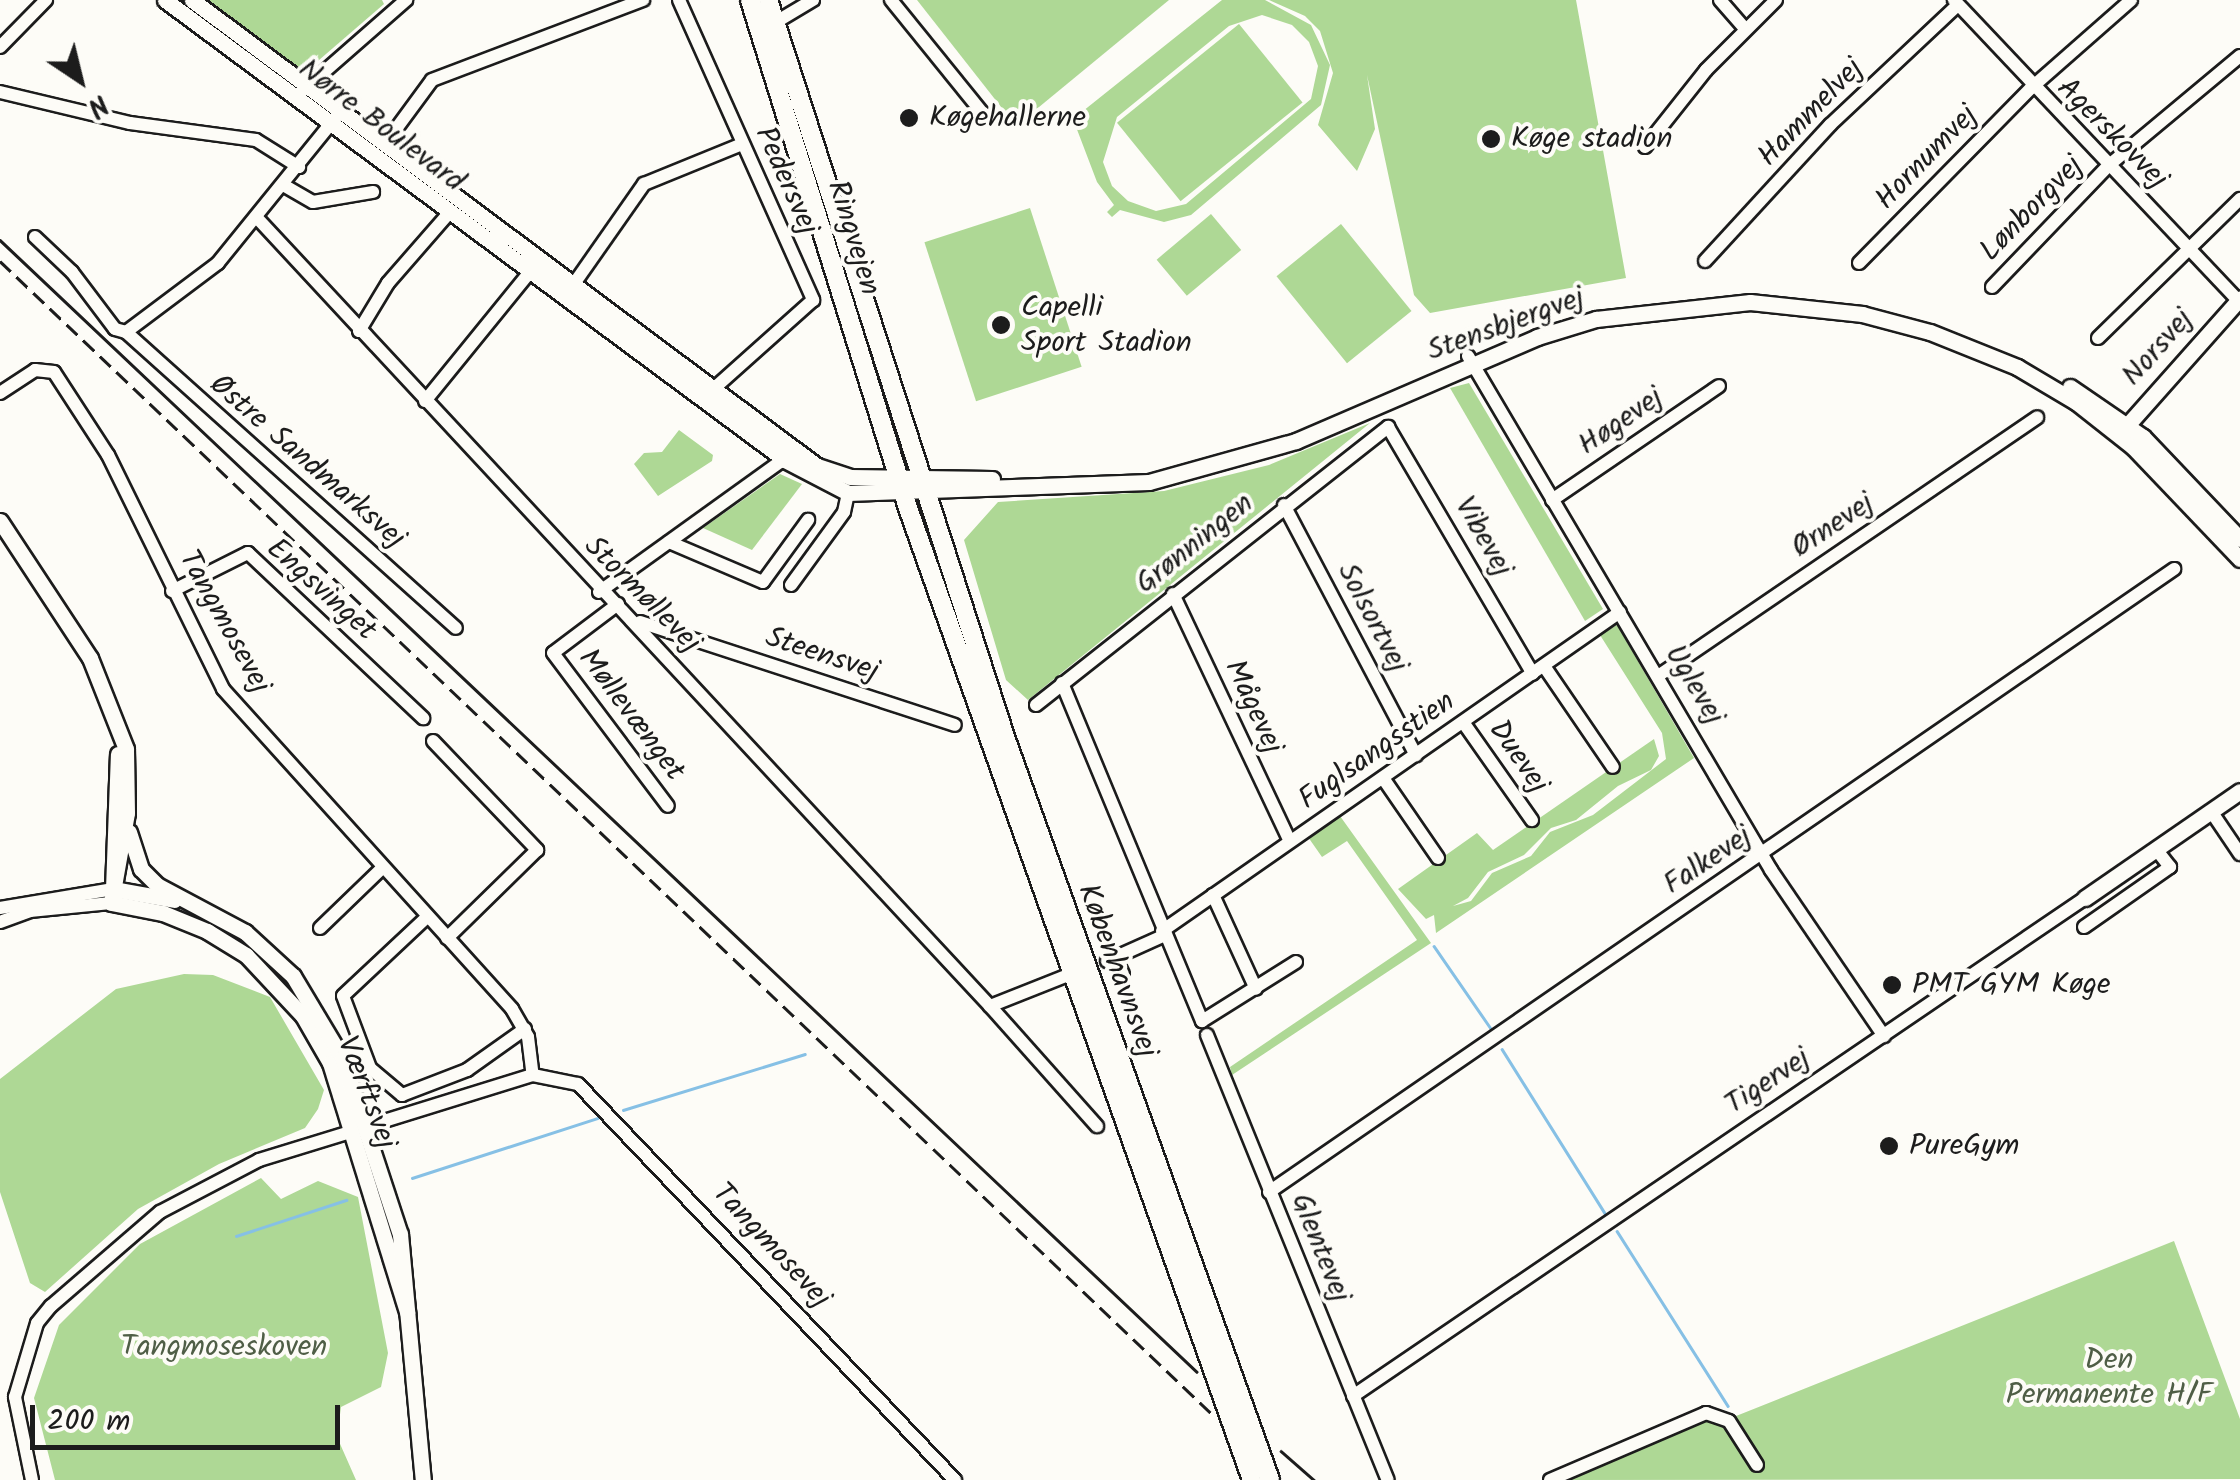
<!DOCTYPE html>
<meta charset="utf-8">
<style>
body{margin:0}
#map{position:relative;width:2240px;height:1480px;overflow:hidden;background:#fdfcf7;font-family:Kalam,sans-serif}
div>[style]{position:absolute}
[style*='--x']{left:calc(var(--x)*1px);top:calc(var(--y)*1px);width:calc(var(--w)*1px);rotate:calc(var(--a)*1deg)}
.green>*{inset:0;background:#aed895;transform-origin:0 0}
.stream>*{height:2.5px;margin:-1.25px;padding:0 1.25px;transform-origin:1.25px;border-radius:1.25px;background:#86c0e5}
.roads{filter:drop-shadow(2px 0 #1c1c1c) drop-shadow(-2px 0 #1c1c1c) drop-shadow(0 2px #1c1c1c) drop-shadow(0 -2px #1c1c1c)}
.minor>*{height:12px;margin:-6px;padding:0 6px;transform-origin:6px;border-radius:6px;background:#fdfcf7}
.tertiary>*{height:15px;margin:-7.5px;padding:0 7.5px;transform-origin:7.5px;border-radius:7.5px;background:#fdfcf7}
.secondary>*{height:18px;margin:-9px;padding:0 9px;transform-origin:9px;border-radius:9px;background:#fdfcf7}
.tram>*{height:2.5px;margin:-1.25px;padding:0 1.25px;transform-origin:1.25px;border-radius:1.25px;background:#1c1c1c}
.rail>*{height:2.5px;margin-top:-1.25px;transform-origin:0;background:repeating-linear-gradient(90deg,#1c1c1c 0 15px,transparent 0 23px)}
.dots>*{width:28px;height:28px;translate:-50% -50%;box-sizing:border-box;border:5px solid #fdfcf7;border-radius:50%}
span{translate:-50% -50%;white-space:nowrap;text-align:center;line-height:1.15;-webkit-text-stroke:8px #fdfcf7;paint-order:stroke}
.street-label{font-size:30px;color:#1c1c1c}
.poi-label{font-size:30px;color:#1c1c1c}
.left{translate:0 -50%;text-align:left}
.park-label{font-size:30px;color:#4f5e46}
.north{position:absolute;left:30px;top:30px;width:100px;height:100px;-webkit-text-stroke:8px #fdfcf7;paint-order:stroke;rotate:145deg;font-size:28px;font-weight:700;line-height:40px;text-align:center;color:#1c1c1c}
.north::after{content:'';display:block;margin:auto;width:35px;height:45px;background:#1c1c1c;clip-path:polygon(50% 0,100% 100%,50% 72%,0 100%)}
.scale{position:absolute;left:30px;top:1405px;width:310px;height:45px;box-sizing:border-box;border:5px solid #1c1c1c;border-top:0;padding-left:12px;font-size:30px;line-height:35px;white-space:nowrap;color:#1c1c1c;-webkit-text-stroke:8px #fdfcf7;paint-order:stroke}
</style>
<div id="map">
<div class="green">
<i style="clip-path:polygon(205px 0,382px 0,384px 4px,304px 73px)"></i>
<i style="clip-path:polygon(917px 0,1169px 0,1016px 126px)"></i>
<i style="clip-path:polygon(evenodd,1222px 0,1265px 0,1311px 25px,1330px 65px,1321px 105px,1191px 215px,1164px 222px,1120px 210px,1112px 217px,1107px 212px,1114px 205px,1097px 182px,1073px 119px,1222px 0,1262px 15px,1292px 25px,1309px 42px,1318px 66px,1311px 99px,1186px 204px,1156px 211px,1128px 201px,1112px 186px,1103px 162px,1117px 117px,1229px 26px,1262px 15px)"></i>
<i style="clip-path:polygon(1269px 0,1576px 0,1626px 278px,1430px 313px,1414px 295px,1367px 75px,1375px 129px,1357px 171px,1318px 125px,1333px 73px,1320px 31px,1305px 16px)"></i>
<i style="left:1239px;top:24px;width:101px;height:157px;rotate:51deg"></i>
<i style="left:1030px;top:208px;width:167px;height:111px;rotate:72deg"></i>
<i style="left:1211px;top:214px;width:47px;height:71px;rotate:50deg"></i>
<i style="left:1341px;top:224px;width:112px;height:83px;rotate:51deg"></i>
<i style="clip-path:polygon(1469px 383px,1603px 609px,1585px 621px,1450px 388px)"></i>
<i style="clip-path:polygon(1370px 423px,1028px 700px,1006px 680px,964px 540px,998px 502px,1164px 491px,1269px 465px)"></i>
<i style="clip-path:polygon(679px 430px,713px 455px,712px 461px,658px 496px,634px 464px,644px 453px,662px 452px)"></i>
<i style="clip-path:polygon(780px 474px,802px 484px,752px 550px,703px 528px)"></i>
<i style="clip-path:polygon(1617px 625px,1694px 758px,1436px 933px,1434px 915px,1426px 919px,1398px 889px,1477px 833px,1493px 850px,1654px 739px,1659px 756px,1651px 770px,1618px 786px,1576px 820px,1551px 828px,1524px 855px,1488px 872px,1468px 898px,1453px 906px,1471px 901px,1492px 873px,1531px 856px,1550px 832px,1593px 815px,1666px 759px,1662px 733px,1600px 635px)"></i>
<i style="clip-path:polygon(1340px 816px,1431px 943px,1232px 1075px,1230px 1067px,1417px 940px,1347px 841px,1322px 857px,1308px 837px)"></i>
<i style="clip-path:polygon(184px 974px,213px 975px,270px 997px,324px 1090px,318px 1109px,305px 1128px,219px 1164px,138px 1209px,45px 1292px,30px 1283px,0 1192px,0 1079px,116px 989px)"></i>
<i style="clip-path:polygon(261px 1178px,281px 1199px,318px 1181px,358px 1197px,388px 1353px,381px 1387px,341px 1407px,337px 1437px,356px 1480px,55px 1480px,34px 1398px,59px 1325px,140px 1244px)"></i>
<i style="clip-path:polygon(2174px 1241px,2240px 1419px,2240px 1479px,1562px 1480px,1702px 1418px,1721px 1422px)"></i>
</div>
<div class="stream">
<i style="--x:1434;--y:946;--w:102;--a:55.4"></i>
<i style="--x:1502;--y:1049;--w:196;--a:57.9"></i>
<i style="--x:623;--y:1110;--w:190;--a:-17.1"></i>
<i style="--x:412;--y:1178;--w:195;--a:-17.9"></i>
<i style="--x:1617;--y:1231;--w:207;--a:57.6"></i>
<i style="--x:236;--y:1236;--w:116;--a:-18.1"></i>
</div>
<div class="roads">
<div class="minor">
<i style="--x:679;--y:0;--w:329;--a:65.9"></i>
<i style="--x:813;--y:300;--w:140;--a:138.2"></i>
<i style="--x:891;--y:0;--w:149;--a:51"></i>
<i style="--x:1720;--y:0;--w:38;--a:49"></i>
<i style="--x:1954;--y:0;--w:413;--a:46.6"></i>
<i style="--x:771;--y:25;--w:49;--a:-30.8"></i>
<i style="--x:0;--y:47;--w:66;--a:-45.6"></i>
<i style="--x:0;--y:92;--w:134;--a:13.4"></i>
<i style="--x:130;--y:123;--w:127;--a:7.7"></i>
<i style="--x:256;--y:140;--w:51;--a:32.1"></i>
<i style="--x:301;--y:92;--w:140;--a:-41.2"></i>
<i style="--x:341;--y:111;--w:196;--a:129"></i>
<i style="--x:218;--y:263;--w:115;--a:143.1"></i>
<i style="--x:126;--y:332;--w:443;--a:41.9"></i>
<i style="--x:385;--y:144;--w:79;--a:-53.7"></i>
<i style="--x:432;--y:80;--w:226;--a:-20.8"></i>
<i style="--x:1645;--y:147;--w:98;--a:-51.6"></i>
<i style="--x:1706;--y:70;--w:99;--a:-45"></i>
<i style="--x:285;--y:186;--w:32;--a:30"></i>
<i style="--x:313;--y:202;--w:61;--a:-9.5"></i>
<i style="--x:259;--y:220;--w:1073;--a:47.08"></i>
<i style="--x:990;--y:1006;--w:87;--a:-21.6"></i>
<i style="--x:35;--y:237;--w:51;--a:43.4"></i>
<i style="--x:72;--y:272;--w:71;--a:53"></i>
<i style="--x:115;--y:329;--w:11;--a:15"></i>
<i style="--x:1705;--y:261;--w:185;--a:-47.4"></i>
<i style="--x:1830;--y:125;--w:175;--a:-43.2"></i>
<i style="--x:1859;--y:263;--w:245;--a:-45.5"></i>
<i style="--x:2031;--y:88;--w:133;--a:-41.3"></i>
<i style="--x:1992;--y:287;--w:168;--a:-46.2"></i>
<i style="--x:2108;--y:166;--w:172;--a:-39.8"></i>
<i style="--x:569;--y:291;--w:131;--a:-55"></i>
<i style="--x:644;--y:184;--w:106;--a:-22.2"></i>
<i style="--x:359;--y:331;--w:56;--a:-58.9"></i>
<i style="--x:388;--y:283;--w:94;--a:-48.9"></i>
<i style="--x:2098;--y:338;--w:199;--a:-44.4"></i>
<i style="--x:1468;--y:356;--w:597;--a:59.48"></i>
<i style="--x:1771;--y:870;--w:201;--a:55.8"></i>
<i style="--x:0;--y:393;--w:42;--a:-33.3"></i>
<i style="--x:35;--y:370;--w:19;--a:6"></i>
<i style="--x:54;--y:372;--w:99;--a:57"></i>
<i style="--x:108;--y:455;--w:261;--a:63.8"></i>
<i style="--x:223;--y:689;--w:431;--a:47.9"></i>
<i style="--x:512;--y:1009;--w:32;--a:60"></i>
<i style="--x:528;--y:1037;--w:38;--a:83"></i>
<i style="--x:425;--y:401;--w:166;--a:-50.9"></i>
<i style="--x:1552;--y:500;--w:202;--a:-34.3"></i>
<i style="--x:1284;--y:505;--w:283;--a:62.2"></i>
<i style="--x:669;--y:542;--w:102;--a:23.1"></i>
<i style="--x:763;--y:582;--w:77;--a:-54"></i>
<i style="--x:791;--y:585;--w:90;--a:-54"></i>
<i style="--x:844;--y:512;--w:19;--a:-78"></i>
<i style="--x:172;--y:591;--w:85;--a:-26.6"></i>
<i style="--x:248;--y:553;--w:241;--a:43.3"></i>
<i style="--x:599;--y:592;--w:233;--a:-35.7"></i>
<i style="--x:1173;--y:594;--w:273;--a:64.7"></i>
<i style="--x:618;--y:604;--w:81;--a:143"></i>
<i style="--x:553;--y:653;--w:191;--a:53.1"></i>
<i style="--x:640;--y:622;--w:331;--a:18.1"></i>
<i style="--x:1544;--y:666;--w:122;--a:55.7"></i>
<i style="--x:1658;--y:676;--w:459;--a:-34.3"></i>
<i style="--x:1062;--y:683;--w:366;--a:67.5"></i>
<i style="--x:1202;--y:1021;--w:111;--a:-32.1"></i>
<i style="--x:1036;--y:705;--w:449;--a:-38.3"></i>
<i style="--x:1388;--y:427;--w:286;--a:59.6"></i>
<i style="--x:1463;--y:722;--w:120;--a:54.9"></i>
<i style="--x:433;--y:741;--w:151;--a:46.3"></i>
<i style="--x:537;--y:850;--w:126;--a:135.6"></i>
<i style="--x:1383;--y:778;--w:97;--a:55.5"></i>
<i style="--x:2211;--y:811;--w:52;--a:56"></i>
<i style="--x:1213;--y:895;--w:103;--a:65.4"></i>
<i style="--x:0;--y:908;--w:115;--a:-9.5"></i>
<i style="--x:427;--y:917;--w:115;--a:136.8"></i>
<i style="--x:343;--y:996;--w:77;--a:69.4"></i>
<i style="--x:370;--y:1068;--w:42;--a:40.2"></i>
<i style="--x:402;--y:1095;--w:70;--a:-21"></i>
<i style="--x:467;--y:1070;--w:71;--a:-35.3"></i>
<i style="--x:0;--y:922;--w:32;--a:-20"></i>
<i style="--x:30;--y:911;--w:81;--a:-5.6"></i>
<i style="--x:2084;--y:927;--w:105;--a:-34.9"></i>
<i style="--x:2170;--y:867;--w:23;--a:-128"></i>
<i style="--x:320;--y:928;--w:85;--a:-44"></i>
<i style="--x:1162;--y:931;--w:558;--a:-34.86"></i>
<i style="--x:1115;--y:957;--w:19;--a:65"></i>
<i style="--x:1107;--y:961;--w:61;--a:-24.1"></i>
<i style="--x:990;--y:1006;--w:161;--a:48.3"></i>
<i style="--x:1207;--y:1035;--w:480;--a:67.9"></i>
<i style="--x:368;--y:1126;--w:173;--a:-17.2"></i>
<i style="--x:533;--y:1075;--w:46;--a:11.3"></i>
<i style="--x:578;--y:1084;--w:547;--a:46.41"></i>
<i style="--x:1269;--y:1192;--w:1099;--a:-34.54"></i>
<i style="--x:1353;--y:1396;--w:885;--a:-34.23"></i>
<i style="--x:32;--y:1480;--w:85;--a:-101.6"></i>
<i style="--x:15;--y:1397;--w:77;--a:-73.4"></i>
<i style="--x:37;--y:1323;--w:22;--a:-51"></i>
<i style="--x:51;--y:1306;--w:144;--a:-40.8"></i>
<i style="--x:160;--y:1212;--w:112;--a:-27.7"></i>
<i style="--x:259;--y:1160;--w:98;--a:-17.1"></i>
<i style="--x:1550;--y:1480;--w:170;--a:-23.2"></i>
<i style="--x:1706;--y:1413;--w:24;--a:19"></i>
<i style="--x:1729;--y:1421;--w:52;--a:57.5"></i>
</div>
<div class="tertiary">
<i style="--x:165;--y:0;--w:772;--a:36.57"></i>
<i style="--x:785;--y:460;--w:71;--a:27.6"></i>
<i style="--x:848;--y:493;--w:301;--a:-2.1"></i>
<i style="--x:1149;--y:482;--w:153;--a:-15.6"></i>
<i style="--x:1296;--y:441;--w:262;--a:-23.3"></i>
<i style="--x:1537;--y:337;--w:62;--a:-17"></i>
<i style="--x:1596;--y:319;--w:155;--a:-6.3"></i>
<i style="--x:1750;--y:302;--w:113;--a:6.1"></i>
<i style="--x:1862;--y:314;--w:70;--a:14.8"></i>
<i style="--x:1930;--y:332;--w:94;--a:21.9"></i>
<i style="--x:2017;--y:367;--w:69;--a:30.7"></i>
<i style="--x:2076;--y:402;--w:73;--a:38.3"></i>
<i style="--x:2133;--y:447;--w:155;--a:46.3"></i>
<i style="--x:192;--y:0;--w:780;--a:36.71"></i>
<i style="--x:817;--y:466;--w:35;--a:18"></i>
<i style="--x:850;--y:477;--w:142;--a:0.8"></i>
<i style="--x:2070;--y:387;--w:88;--a:34.4"></i>
<i style="--x:2143;--y:437;--w:141;--a:46.4"></i>
<i style="--x:2123;--y:430;--w:176;--a:-48.4"></i>
<i style="--x:0;--y:521;--w:164;--a:56.7"></i>
<i style="--x:90;--y:658;--w:98;--a:68.4"></i>
<i style="--x:126;--y:749;--w:64;--a:89.1"></i>
<i style="--x:127;--y:813;--w:91;--a:100.1"></i>
<i style="--x:111;--y:903;--w:53;--a:10.9"></i>
<i style="--x:163;--y:913;--w:48;--a:22.2"></i>
<i style="--x:207;--y:931;--w:46;--a:31.6"></i>
<i style="--x:246;--y:955;--w:83;--a:46.9"></i>
<i style="--x:303;--y:1016;--w:54;--a:60.1"></i>
<i style="--x:330;--y:1063;--w:261;--a:72.8"></i>
<i style="--x:129;--y:832;--w:39;--a:72"></i>
<i style="--x:141;--y:869;--w:23;--a:45"></i>
<i style="--x:157;--y:885;--w:100;--a:28.1"></i>
<i style="--x:245;--y:932;--w:65;--a:42.5"></i>
<i style="--x:293;--y:976;--w:96;--a:59.1"></i>
<i style="--x:342;--y:1058;--w:185;--a:71.8"></i>
<i style="--x:400;--y:1234;--w:247;--a:84.7"></i>
<i style="--x:113;--y:889;--w:135;--a:-87.9"></i>
<i style="--x:113;--y:889;--w:62;--a:10.2"></i>
<i style="--x:2085;--y:898;--w:188;--a:-34.6"></i>
</div>
<div class="secondary">
<i style="--x:750;--y:0;--w:532;--a:72.72"></i>
<i style="--x:908;--y:508;--w:1031;--a:70.51"></i>
<i style="--x:768;--y:0;--w:774;--a:72.17"></i>
<i style="--x:1005;--y:737;--w:789;--a:70.37"></i>
</div>
</div>
<div class="tram">
<i style="--x:0;--y:240;--w:1647;--a:43.4"></i>
<i style="--x:1281;--y:1451;--w:44;--a:41.3"></i>
</div>
<div class="rail">
<i style="--x:0;--y:261;--w:1671;--a:43.57"></i>
</div>
<div class="dots">
<i style="left:909px;top:118px;background:#1c1c1c"></i>
<i style="left:1491px;top:139px;background:#1c1c1c"></i>
<i style="left:1001px;top:325px;background:#1c1c1c"></i>
<i style="left:1892px;top:985px;background:#1c1c1c"></i>
<i style="left:1889px;top:1146px;background:#1c1c1c"></i>
</div>
<div class="street-label">
<span style="left:1811px;top:113px;rotate:-46deg">Hammelvej</span>
<span style="left:381px;top:126px;rotate:37deg">Nørre Boulevard</span>
<span style="left:2112px;top:134px;rotate:45deg">Agerskovvej</span>
<span style="left:1927px;top:158px;rotate:-46deg">Hornumvej</span>
<span style="left:786px;top:181px;rotate:66deg">Pedersvej</span>
<span style="left:2032px;top:209px;rotate:-46deg">Lønborgvej</span>
<span style="left:853px;top:238px;rotate:73deg">Ringvejen</span>
<span style="left:1506px;top:325px;rotate:-20deg">Stensbjergvej</span>
<span style="left:2158px;top:348px;rotate:-49deg">Norsvej</span>
<span style="left:1621px;top:422px;rotate:-35deg">Høgevej</span>
<span style="left:307px;top:462px;rotate:41deg">Østre Sandmarksvej</span>
<span style="left:1833px;top:526px;rotate:-34deg">Ørnevej</span>
<span style="left:1483px;top:537px;rotate:60deg">Vibevej</span>
<span style="left:1195px;top:544px;rotate:-39deg">Grønningen</span>
<span style="left:321px;top:590px;rotate:42deg">Engsvinget</span>
<span style="left:642px;top:595px;rotate:45deg">Stormøllevej</span>
<span style="left:1372px;top:618px;rotate:62deg">Solsortvej</span>
<span style="left:224px;top:622px;rotate:61deg">Tangmosevej</span>
<span style="left:822px;top:655px;rotate:18deg">Steensvej</span>
<span style="left:1694px;top:685px;rotate:59deg">Uglevej</span>
<span style="left:1253px;top:707px;rotate:65deg">Mågevej</span>
<span style="left:631px;top:715px;rotate:53deg">Møllevænget</span>
<span style="left:1377px;top:751px;rotate:-35deg">Fuglsangsstien</span>
<span style="left:1518px;top:757px;rotate:55deg">Duevej</span>
<span style="left:1708px;top:861px;rotate:-34deg">Falkevej</span>
<span style="left:1117px;top:971px;rotate:70deg">Københavnsvej</span>
<span style="left:1768px;top:1082px;rotate:-34deg">Tigervej</span>
<span style="left:366px;top:1093px;rotate:69deg">Værftsvej</span>
<span style="left:771px;top:1246px;rotate:47deg">Tangmosevej</span>
<span style="left:1320px;top:1248px;rotate:68deg">Glentevej</span>
</div>
<div class="poi-label">
<span class="left" style="left:929px;top:118px">Køgehallerne</span>
<span class="left" style="left:1511px;top:139px">Køge stadion</span>
<span class="left" style="left:1021px;top:325px">Capelli<br>Sport Stadion</span>
<span class="left" style="left:1912px;top:985px">PMT GYM Køge</span>
<span class="left" style="left:1909px;top:1146px">PureGym</span>
</div>
<div class="park-label">
<span style="left:224px;top:1347px">Tangmoseskoven</span>
<span style="left:2109px;top:1377px">Den<br>Permanente H/F</span>
</div>
<div class="north">N</div>
<div class="scale">200 m</div>
</div>
